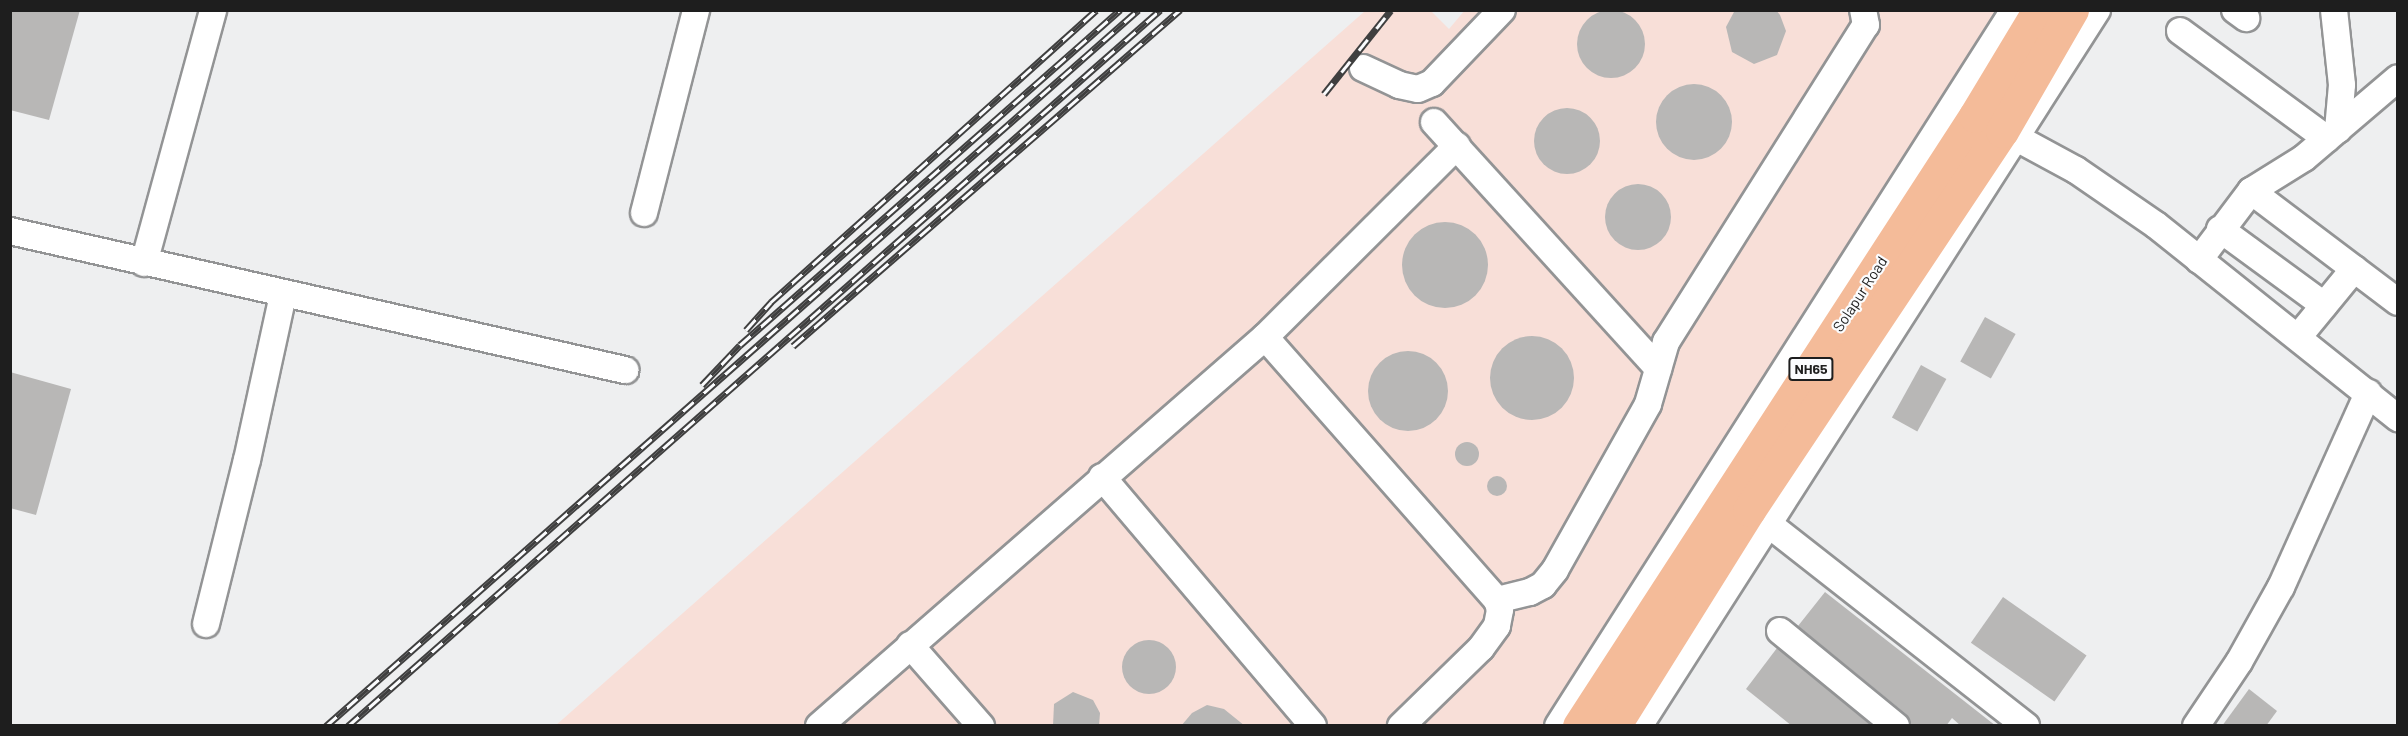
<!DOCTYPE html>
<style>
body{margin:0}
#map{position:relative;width:2408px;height:736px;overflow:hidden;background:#eeeff0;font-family:Barlow,sans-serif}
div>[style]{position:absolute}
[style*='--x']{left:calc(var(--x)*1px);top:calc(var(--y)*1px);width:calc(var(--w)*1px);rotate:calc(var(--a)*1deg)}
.industrial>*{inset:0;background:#f8dfd8}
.building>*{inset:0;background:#b8b7b6;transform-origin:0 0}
.round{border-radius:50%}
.roads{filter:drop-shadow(2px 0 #939495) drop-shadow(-2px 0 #939495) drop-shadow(0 2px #939495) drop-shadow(0 -2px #939495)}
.minor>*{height:26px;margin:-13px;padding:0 13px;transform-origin:13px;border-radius:13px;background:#fff}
.highway>*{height:33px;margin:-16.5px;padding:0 16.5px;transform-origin:16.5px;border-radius:16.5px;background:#f4bb99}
.rail>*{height:7px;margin-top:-3.5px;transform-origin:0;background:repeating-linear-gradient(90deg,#fbfcfe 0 14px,#3f3f3f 0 28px);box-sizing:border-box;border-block:2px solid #3f3f3f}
span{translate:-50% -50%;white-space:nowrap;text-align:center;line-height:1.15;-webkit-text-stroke:4.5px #fbfcfe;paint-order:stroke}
.shield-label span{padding:2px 4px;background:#fbfcfe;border:2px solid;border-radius:4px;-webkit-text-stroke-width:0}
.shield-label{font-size:14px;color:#1e1e1e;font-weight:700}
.street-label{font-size:15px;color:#1e1e1e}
.frame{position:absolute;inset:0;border:12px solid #1e1e1e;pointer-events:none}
</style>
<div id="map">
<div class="industrial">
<i style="clip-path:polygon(1465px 10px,2005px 11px,1550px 725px,555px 726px,1365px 11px,1431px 11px,1449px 29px)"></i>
</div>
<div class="building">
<i class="round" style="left:1577px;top:10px;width:68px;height:68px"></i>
<i style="clip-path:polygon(10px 10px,80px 10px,49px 120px,10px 110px)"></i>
<i style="clip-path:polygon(1735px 10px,1776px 10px,1780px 15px,1786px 31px,1777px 55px,1754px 64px,1732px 52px,1726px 27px)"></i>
<i class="round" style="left:1656px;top:84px;width:76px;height:76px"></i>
<i class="round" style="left:1534px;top:108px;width:66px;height:66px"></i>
<i class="round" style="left:1605px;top:184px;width:66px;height:66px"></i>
<i class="round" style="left:1402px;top:222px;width:86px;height:86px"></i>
<i style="left:1985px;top:317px;width:35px;height:51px;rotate:29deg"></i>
<i class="round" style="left:1490px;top:336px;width:84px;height:84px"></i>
<i class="round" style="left:1368px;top:351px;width:80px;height:80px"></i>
<i style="left:1921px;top:365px;width:29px;height:60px;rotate:29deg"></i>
<i style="clip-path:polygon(10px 372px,71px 389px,36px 515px,10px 508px)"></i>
<i class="round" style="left:1455px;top:442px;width:24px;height:24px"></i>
<i class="round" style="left:1487px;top:476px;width:20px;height:20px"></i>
<i style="clip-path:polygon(1825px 592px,1996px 726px,1961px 726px,1952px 718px,1946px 726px,1911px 726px,1906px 714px,1798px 626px)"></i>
<i style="left:2003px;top:597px;width:102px;height:56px;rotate:35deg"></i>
<i class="round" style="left:1122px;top:640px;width:54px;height:54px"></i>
<i style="clip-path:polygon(1777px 648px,1872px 726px,1792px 726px,1746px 689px)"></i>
<i style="clip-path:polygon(2249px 689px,2277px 711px,2266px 726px,2222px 726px)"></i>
<i style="clip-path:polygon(1073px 692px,1093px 700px,1100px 713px,1099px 726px,1053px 726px,1054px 704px)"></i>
<i style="clip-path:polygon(1207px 705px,1224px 709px,1245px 726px,1181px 726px,1192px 713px)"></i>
</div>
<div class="roads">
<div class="minor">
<i style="--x:2235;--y:10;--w:14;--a:36"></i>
<i style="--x:2334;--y:10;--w:75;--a:83.9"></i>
<i style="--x:2342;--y:85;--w:45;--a:95.1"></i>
<i style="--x:2180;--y:31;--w:182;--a:36.3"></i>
<i style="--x:1363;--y:68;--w:40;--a:25"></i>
<i style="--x:1399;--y:85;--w:19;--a:12"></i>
<i style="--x:1418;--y:89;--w:15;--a:-23"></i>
<i style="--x:1432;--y:83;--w:101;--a:-46.2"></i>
<i style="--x:1434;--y:122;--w:333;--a:47.7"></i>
<i style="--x:2002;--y:130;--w:84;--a:28.4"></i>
<i style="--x:2076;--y:170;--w:97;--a:34.5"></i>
<i style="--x:2156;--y:225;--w:310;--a:38.6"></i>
<i style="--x:2251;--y:191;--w:184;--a:37.1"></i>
<i style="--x:644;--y:213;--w:210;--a:-75.6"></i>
<i style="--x:2220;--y:229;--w:129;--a:36.2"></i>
<i style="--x:10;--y:231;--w:631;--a:12.74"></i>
<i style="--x:2199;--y:260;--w:86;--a:-53"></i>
<i style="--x:2251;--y:191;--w:62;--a:-31.9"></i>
<i style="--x:2304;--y:158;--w:123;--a:-40.4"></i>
<i style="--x:144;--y:263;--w:262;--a:-74.7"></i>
<i style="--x:2299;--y:336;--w:87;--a:-50.6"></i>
<i style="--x:1265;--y:337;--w:351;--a:48.6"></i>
<i style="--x:1497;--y:600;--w:10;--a:73"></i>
<i style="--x:1500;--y:610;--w:16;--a:101"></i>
<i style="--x:1497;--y:626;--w:27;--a:126"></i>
<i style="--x:1481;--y:648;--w:112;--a:135.7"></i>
<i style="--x:1102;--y:477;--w:326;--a:49.7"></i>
<i style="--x:1757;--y:515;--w:342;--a:38.1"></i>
<i style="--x:1497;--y:600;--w:34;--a:-14"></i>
<i style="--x:1530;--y:592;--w:15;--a:-28"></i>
<i style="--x:1543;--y:585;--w:19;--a:-51"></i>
<i style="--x:1555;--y:570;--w:190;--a:-60.7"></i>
<i style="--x:1648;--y:404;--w:65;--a:-73.8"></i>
<i style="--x:1666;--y:342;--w:375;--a:-57.8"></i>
<i style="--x:1866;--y:25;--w:15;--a:-101"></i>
<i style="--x:206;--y:624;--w:169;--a:-76"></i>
<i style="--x:247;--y:460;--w:169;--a:-77.7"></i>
<i style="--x:1780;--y:631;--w:150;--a:39.3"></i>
<i style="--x:910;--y:645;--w:108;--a:48.8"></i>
<i style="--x:819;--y:726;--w:592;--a:-41.09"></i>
<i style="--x:1265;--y:337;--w:271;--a:-44.9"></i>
<i style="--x:1558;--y:726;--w:849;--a:-57.51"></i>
<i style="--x:1639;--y:726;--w:850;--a:-57.39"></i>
<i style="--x:2196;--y:726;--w:77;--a:-56.1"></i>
<i style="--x:2239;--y:662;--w:86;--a:-60.8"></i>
<i style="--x:2281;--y:587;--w:213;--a:-65.8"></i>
</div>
<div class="highway">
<i style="--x:1579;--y:726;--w:727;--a:-57.01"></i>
<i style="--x:1975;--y:116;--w:124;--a:-58.9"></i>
<i style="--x:1614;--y:726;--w:255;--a:-58"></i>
<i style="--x:1749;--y:510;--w:456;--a:-56.3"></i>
<i style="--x:2002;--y:131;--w:140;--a:-60"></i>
</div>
</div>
<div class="rail">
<i style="--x:1324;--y:94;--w:107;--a:-51.4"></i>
<i style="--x:746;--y:330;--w:38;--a:-48"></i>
<i style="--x:771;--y:302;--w:437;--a:-41.9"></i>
<i style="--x:793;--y:346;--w:513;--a:-40.97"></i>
<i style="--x:702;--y:385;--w:55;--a:-46.5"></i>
<i style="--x:740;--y:345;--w:507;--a:-41.4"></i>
<i style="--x:326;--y:726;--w:1083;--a:-41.4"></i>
<i style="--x:348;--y:726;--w:1083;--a:-41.4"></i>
</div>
<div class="shield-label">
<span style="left:1811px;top:369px">NH65</span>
</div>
<div class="street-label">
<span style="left:1860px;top:294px;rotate:-57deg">Solapur Road</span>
</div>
<div class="frame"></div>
</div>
